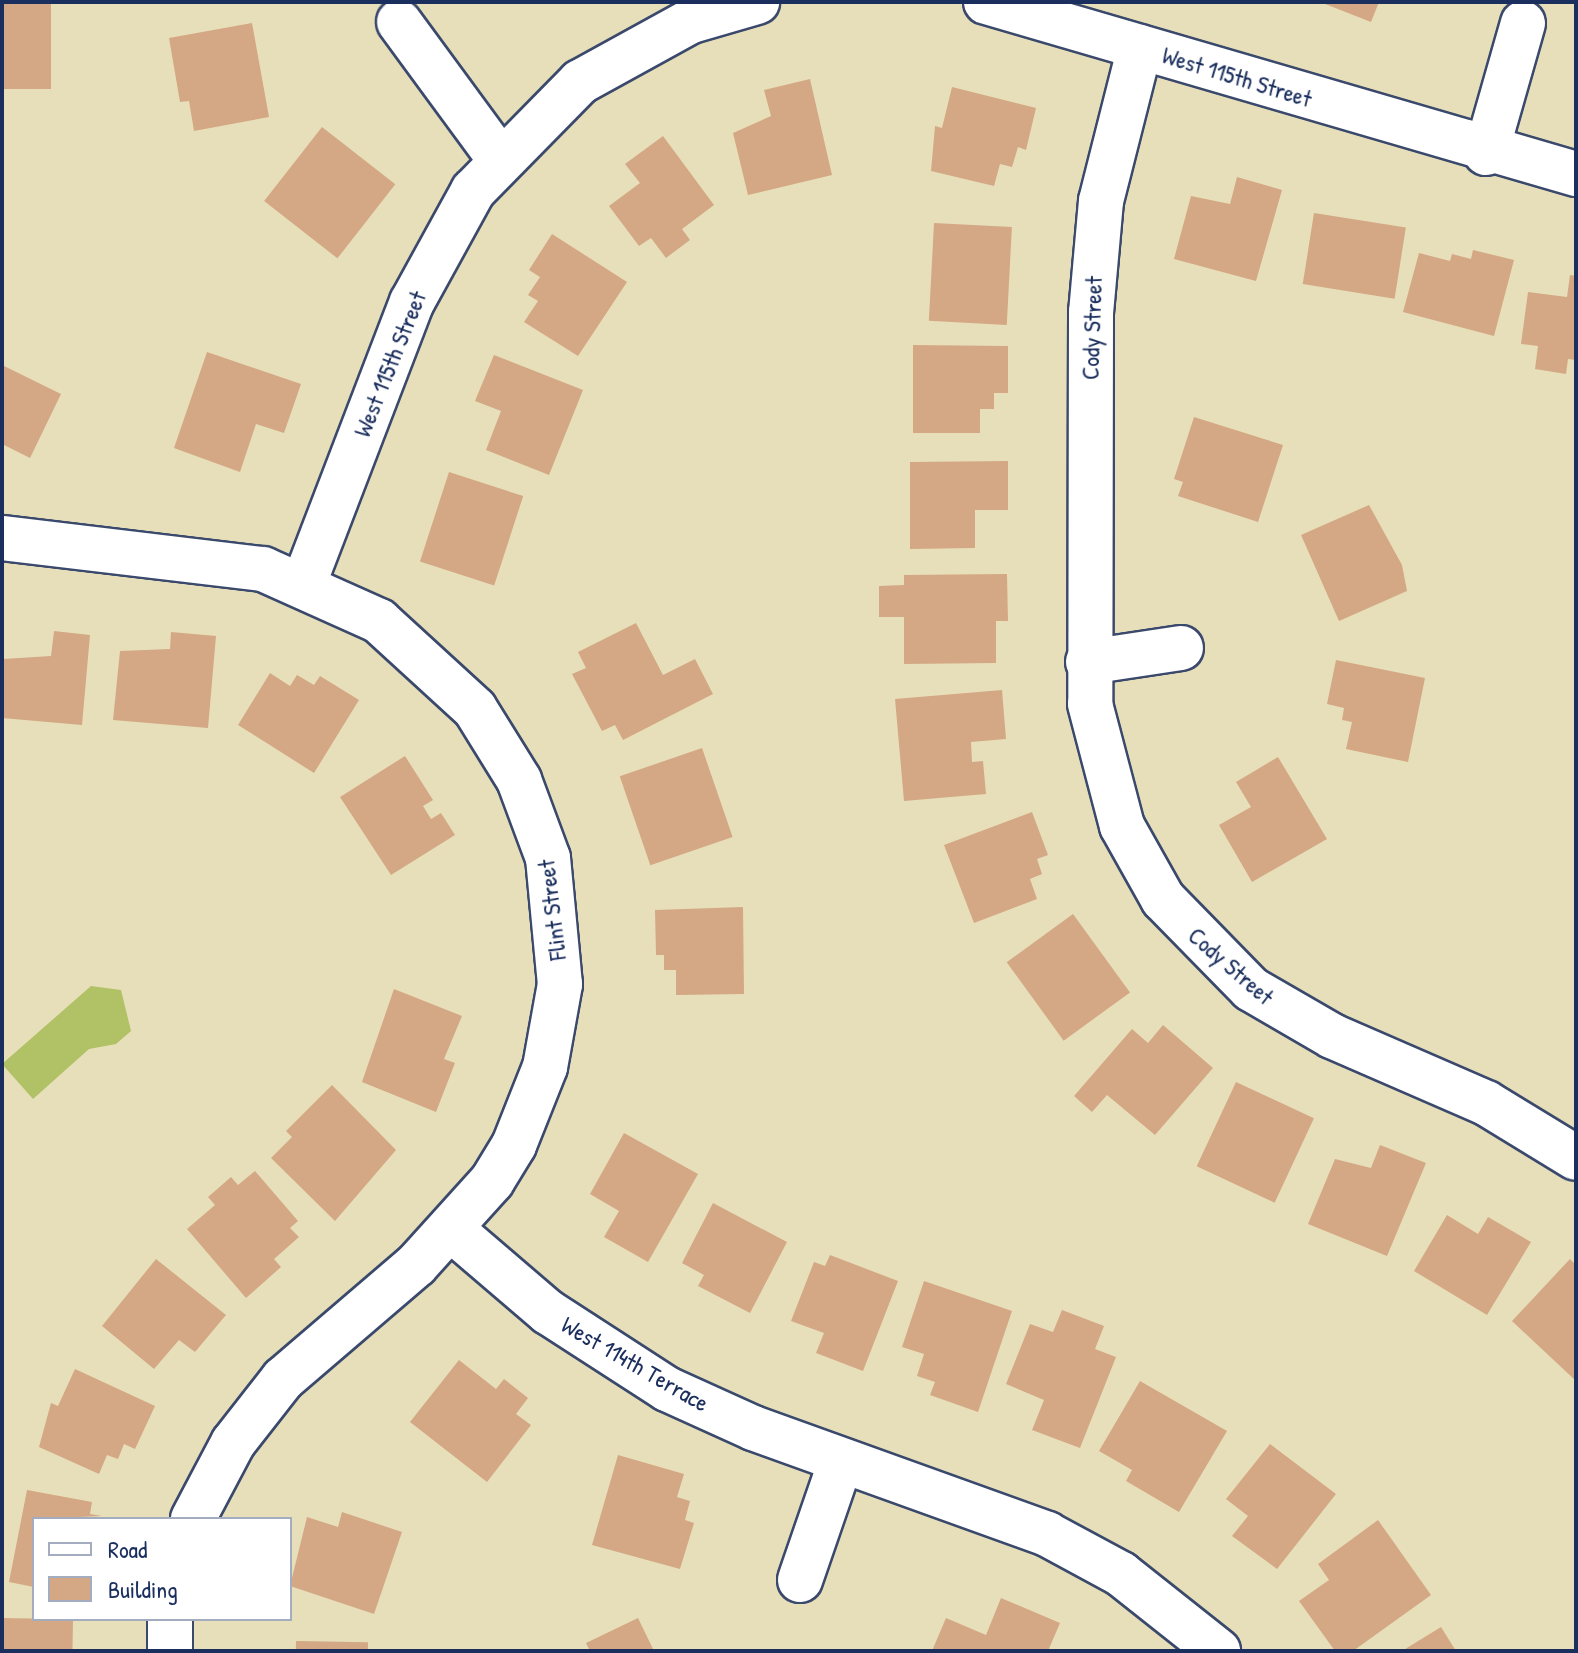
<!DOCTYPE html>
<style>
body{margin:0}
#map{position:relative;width:1578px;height:1653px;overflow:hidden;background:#e7dfba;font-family:"Patrick Hand",sans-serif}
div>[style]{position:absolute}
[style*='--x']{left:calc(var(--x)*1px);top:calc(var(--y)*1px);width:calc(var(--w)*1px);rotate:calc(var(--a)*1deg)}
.green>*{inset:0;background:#b0c265}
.building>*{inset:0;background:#d4a884;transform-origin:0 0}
.roads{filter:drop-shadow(2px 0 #3a496c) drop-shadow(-2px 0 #3a496c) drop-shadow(0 2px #3a496c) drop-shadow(0 -2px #3a496c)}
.minor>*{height:44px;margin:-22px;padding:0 22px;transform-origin:22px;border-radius:22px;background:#fff}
span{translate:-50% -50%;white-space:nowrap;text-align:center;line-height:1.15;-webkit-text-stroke:6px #fff;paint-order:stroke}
.street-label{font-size:24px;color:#1b2f5e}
.frame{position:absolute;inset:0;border:4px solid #1b2f5e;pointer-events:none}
.legend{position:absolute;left:32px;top:1517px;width:260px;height:104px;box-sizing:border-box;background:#fff;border:2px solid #a4acbf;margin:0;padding:10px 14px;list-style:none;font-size:24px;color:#1b2f5e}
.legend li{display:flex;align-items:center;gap:16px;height:40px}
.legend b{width:40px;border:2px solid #a4acbf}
</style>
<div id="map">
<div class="green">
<i style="clip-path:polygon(91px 986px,121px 990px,131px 1031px,116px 1044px,89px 1049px,33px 1099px,2px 1064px)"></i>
</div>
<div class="building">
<i style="left:2px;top:2px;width:49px;height:87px"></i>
<i style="clip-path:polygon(1320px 2px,1379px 2px,1371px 22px)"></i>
<i style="clip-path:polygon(252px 23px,269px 117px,194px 131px,189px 101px,180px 102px,169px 38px)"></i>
<i style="clip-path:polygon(810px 79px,832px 175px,748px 195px,733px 133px,771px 116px,764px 90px)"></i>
<i style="clip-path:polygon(952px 87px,1036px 108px,1026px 150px,1018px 147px,1012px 167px,1000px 164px,994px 186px,931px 171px,935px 126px,942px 128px)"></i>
<i style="left:322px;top:127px;width:93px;height:94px;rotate:38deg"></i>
<i style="clip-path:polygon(663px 136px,714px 205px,682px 229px,690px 240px,666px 258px,651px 238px,639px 246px,609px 206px,640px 183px,625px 164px)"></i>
<i style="clip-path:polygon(1237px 177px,1282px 190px,1256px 281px,1174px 259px,1191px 196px,1230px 204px)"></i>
<i style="left:1314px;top:213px;width:93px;height:72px;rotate:9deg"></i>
<i style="left:934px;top:223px;width:78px;height:98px;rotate:3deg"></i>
<i style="clip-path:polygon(552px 234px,627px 282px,578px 356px,524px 322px,538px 301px,528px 295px,540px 277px,529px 270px)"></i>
<i style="clip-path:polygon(1473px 250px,1514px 260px,1494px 336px,1403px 312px,1419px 253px,1450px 261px,1452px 254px,1471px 259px)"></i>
<i style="clip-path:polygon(1570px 275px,1576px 276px,1576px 360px,1568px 359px,1566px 374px,1535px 369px,1538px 346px,1521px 344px,1528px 292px,1567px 297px)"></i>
<i style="clip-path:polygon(913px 345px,1008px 346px,1008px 393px,994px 393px,994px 409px,980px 409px,980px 433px,913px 433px)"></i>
<i style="clip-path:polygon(207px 352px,301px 384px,284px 433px,256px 424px,240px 472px,174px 448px)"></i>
<i style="clip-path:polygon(494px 355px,583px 390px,549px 475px,486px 450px,501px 411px,475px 401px)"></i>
<i style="clip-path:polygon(2px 365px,61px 394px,30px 458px,2px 444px)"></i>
<i style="clip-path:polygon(1194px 417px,1283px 445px,1258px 522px,1178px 496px,1183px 482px,1174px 479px)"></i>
<i style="clip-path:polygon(1008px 461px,1008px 510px,975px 510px,975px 548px,910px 549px,910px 462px)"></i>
<i style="left:449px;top:472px;width:78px;height:94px;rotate:18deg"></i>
<i style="clip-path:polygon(1369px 505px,1402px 565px,1407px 591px,1339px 621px,1301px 535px)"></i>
<i style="clip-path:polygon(1007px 574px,1008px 621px,996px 621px,996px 663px,904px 664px,904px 617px,879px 617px,879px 586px,904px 585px,904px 575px)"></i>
<i style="clip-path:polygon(636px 623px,663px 675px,695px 659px,713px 694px,623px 740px,615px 725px,602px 731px,572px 674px,586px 668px,578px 652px)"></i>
<i style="clip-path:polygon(54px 631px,90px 635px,82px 725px,2px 718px,3px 659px,51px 656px)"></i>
<i style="clip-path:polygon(171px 632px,216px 636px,208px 728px,113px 720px,120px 651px,170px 649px)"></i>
<i style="clip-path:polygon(1336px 660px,1425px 678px,1408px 762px,1346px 749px,1352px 722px,1342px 720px,1344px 708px,1327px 704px)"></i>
<i style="clip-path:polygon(270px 673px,290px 686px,297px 675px,314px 685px,320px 676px,359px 700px,314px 773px,238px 725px)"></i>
<i style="clip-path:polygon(1002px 690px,1006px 739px,971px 742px,972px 762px,983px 761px,986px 794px,904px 801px,895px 699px)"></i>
<i style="left:702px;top:748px;width:94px;height:87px;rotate:71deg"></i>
<i style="clip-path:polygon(405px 756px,433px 800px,423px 806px,431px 819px,441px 813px,455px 835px,391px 875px,340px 797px)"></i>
<i style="clip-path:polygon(1278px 757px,1327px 839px,1252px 882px,1219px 825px,1251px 807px,1236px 782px)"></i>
<i style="clip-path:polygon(1032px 812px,1048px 855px,1037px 859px,1042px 874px,1030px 879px,1037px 899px,974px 923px,944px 845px)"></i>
<i style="clip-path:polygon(743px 907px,744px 994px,676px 995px,676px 970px,664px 970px,664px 955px,656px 955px,655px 910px)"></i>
<i style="left:1073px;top:914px;width:97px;height:82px;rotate:54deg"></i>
<i style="clip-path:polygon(394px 989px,462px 1016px,444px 1059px,455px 1063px,436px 1112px,362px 1082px)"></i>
<i style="clip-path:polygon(1163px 1025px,1213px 1068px,1155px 1135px,1107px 1095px,1092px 1112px,1074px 1096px,1132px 1029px,1148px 1043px)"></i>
<i style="left:1236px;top:1082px;width:86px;height:93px;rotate:25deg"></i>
<i style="clip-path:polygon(332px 1085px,396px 1150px,335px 1221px,271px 1158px,292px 1137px,286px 1131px)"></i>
<i style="clip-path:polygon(624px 1133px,698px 1174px,648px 1262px,604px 1237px,619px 1211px,590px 1194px)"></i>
<i style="clip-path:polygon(1380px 1145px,1426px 1163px,1387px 1256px,1308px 1224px,1335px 1159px,1371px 1168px)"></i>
<i style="clip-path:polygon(255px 1171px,298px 1221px,290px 1228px,299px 1237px,274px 1259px,281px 1267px,246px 1298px,187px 1229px,215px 1205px,208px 1197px,231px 1177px,238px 1185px)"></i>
<i style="clip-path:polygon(713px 1203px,787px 1242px,750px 1313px,698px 1286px,704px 1275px,682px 1263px)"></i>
<i style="clip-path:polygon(1447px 1215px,1478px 1234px,1488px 1217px,1531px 1242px,1487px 1315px,1414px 1271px)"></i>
<i style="clip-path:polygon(830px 1255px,898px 1281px,863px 1371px,816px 1353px,824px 1333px,791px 1321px,814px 1262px,825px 1266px)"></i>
<i style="clip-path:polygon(156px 1259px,226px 1315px,195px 1352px,179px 1340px,154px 1369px,102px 1326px)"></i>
<i style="clip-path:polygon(1570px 1259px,1576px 1265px,1576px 1381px,1512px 1321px)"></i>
<i style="clip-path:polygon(924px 1281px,1012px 1311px,978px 1412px,930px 1395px,935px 1382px,917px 1376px,924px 1354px,902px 1347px)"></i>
<i style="clip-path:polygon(1062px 1310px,1104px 1326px,1095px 1349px,1116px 1357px,1080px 1448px,1032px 1430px,1044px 1400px,1006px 1384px,1030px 1324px,1053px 1332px)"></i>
<i style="clip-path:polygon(459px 1360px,496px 1389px,504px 1379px,528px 1398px,516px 1414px,531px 1425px,487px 1482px,410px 1422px)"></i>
<i style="clip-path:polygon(75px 1369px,155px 1406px,135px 1449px,124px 1444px,118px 1459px,107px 1455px,99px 1474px,39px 1447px,51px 1403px,58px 1406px)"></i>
<i style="clip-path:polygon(1140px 1381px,1227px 1431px,1179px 1512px,1126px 1481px,1132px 1470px,1099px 1451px)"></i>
<i style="clip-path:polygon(1270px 1444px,1336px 1494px,1277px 1569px,1232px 1536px,1248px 1516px,1226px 1499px)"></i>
<i style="clip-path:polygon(618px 1455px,684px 1474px,677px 1497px,690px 1501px,685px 1520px,694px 1523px,680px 1569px,592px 1545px)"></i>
<i style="clip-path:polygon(27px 1490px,92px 1502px,90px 1514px,102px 1516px,34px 1519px,34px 1587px,9px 1582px)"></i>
<i style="clip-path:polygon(342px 1512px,402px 1532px,374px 1614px,290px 1586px,307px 1517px,338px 1527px)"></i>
<i style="clip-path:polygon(1378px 1520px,1431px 1595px,1353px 1651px,1335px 1651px,1299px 1601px,1329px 1580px,1318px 1564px)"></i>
<i style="clip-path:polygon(1001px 1598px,1060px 1623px,1048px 1651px,932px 1651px,946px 1618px,986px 1635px)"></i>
<i style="left:2px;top:1618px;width:71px;height:33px;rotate:1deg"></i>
<i style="clip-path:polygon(638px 1618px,654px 1651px,590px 1651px,586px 1643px)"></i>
<i style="clip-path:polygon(1441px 1627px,1456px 1651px,1402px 1651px)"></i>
<i style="left:296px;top:1641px;width:72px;height:10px;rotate:1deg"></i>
</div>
<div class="roads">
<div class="minor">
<i style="--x:986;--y:2;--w:615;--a:16.25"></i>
<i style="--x:399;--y:22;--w:169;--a:53.7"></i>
<i style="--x:1140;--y:47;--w:159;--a:104.2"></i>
<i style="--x:1101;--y:201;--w:111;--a:95.1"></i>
<i style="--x:1091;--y:312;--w:392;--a:90.1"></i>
<i style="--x:1090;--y:704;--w:126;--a:75.3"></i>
<i style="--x:1122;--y:826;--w:84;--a:60.7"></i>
<i style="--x:1163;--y:899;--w:126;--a:45.6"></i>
<i style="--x:1251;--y:989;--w:94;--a:30.1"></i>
<i style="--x:1332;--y:1036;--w:168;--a:23.5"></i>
<i style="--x:1486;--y:1103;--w:105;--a:31.4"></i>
<i style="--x:1486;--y:153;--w:135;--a:-74.1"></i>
<i style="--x:2;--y:538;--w:263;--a:6.8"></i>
<i style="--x:263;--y:569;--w:127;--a:24.1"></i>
<i style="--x:379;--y:621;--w:130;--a:42.5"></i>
<i style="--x:475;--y:709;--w:84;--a:58.2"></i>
<i style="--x:519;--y:780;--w:83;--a:69.6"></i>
<i style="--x:548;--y:858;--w:127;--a:84.6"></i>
<i style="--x:560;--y:984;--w:84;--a:100.2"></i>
<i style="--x:545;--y:1067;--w:84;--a:111.7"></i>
<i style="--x:514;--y:1145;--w:42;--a:121.4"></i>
<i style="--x:492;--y:1181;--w:113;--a:132.1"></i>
<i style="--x:416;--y:1265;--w:175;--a:139.4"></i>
<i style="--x:283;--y:1379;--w:81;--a:128"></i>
<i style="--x:233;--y:1443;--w:86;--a:117.8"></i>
<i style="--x:304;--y:583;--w:301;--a:-69"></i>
<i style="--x:412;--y:302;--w:127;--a:-61.2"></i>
<i style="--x:473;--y:191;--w:153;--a:-45.5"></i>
<i style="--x:580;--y:82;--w:127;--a:-28.8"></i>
<i style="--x:691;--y:21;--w:69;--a:-16.1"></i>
<i style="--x:1088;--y:662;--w:94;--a:-8.6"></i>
<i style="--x:451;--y:1229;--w:128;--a:40.6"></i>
<i style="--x:548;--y:1312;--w:142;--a:32.9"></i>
<i style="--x:667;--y:1389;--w:94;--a:24.4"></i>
<i style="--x:753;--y:1428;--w:313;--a:19.8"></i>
<i style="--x:1047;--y:1534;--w:84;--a:28.4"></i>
<i style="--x:1121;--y:1574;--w:124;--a:38.4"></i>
<i style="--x:800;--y:1580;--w:126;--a:-71"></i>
<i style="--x:170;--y:1651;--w:32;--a:-90"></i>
</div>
</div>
<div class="street-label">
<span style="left:1237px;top:77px;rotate:17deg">West 115th Street</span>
<span style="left:1092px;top:328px;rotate:-88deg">Cody Street</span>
<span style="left:390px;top:364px;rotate:-68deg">West 115th Street</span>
<span style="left:552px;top:910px;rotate:-97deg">Flint Street</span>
<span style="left:1231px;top:966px;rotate:41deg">Cody Street</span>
<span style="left:635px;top:1364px;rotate:30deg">West 114th Terrace</span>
</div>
<div class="frame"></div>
<ul class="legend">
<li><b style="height:10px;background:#fff"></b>Road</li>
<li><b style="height:22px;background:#d4a884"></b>Building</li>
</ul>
</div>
